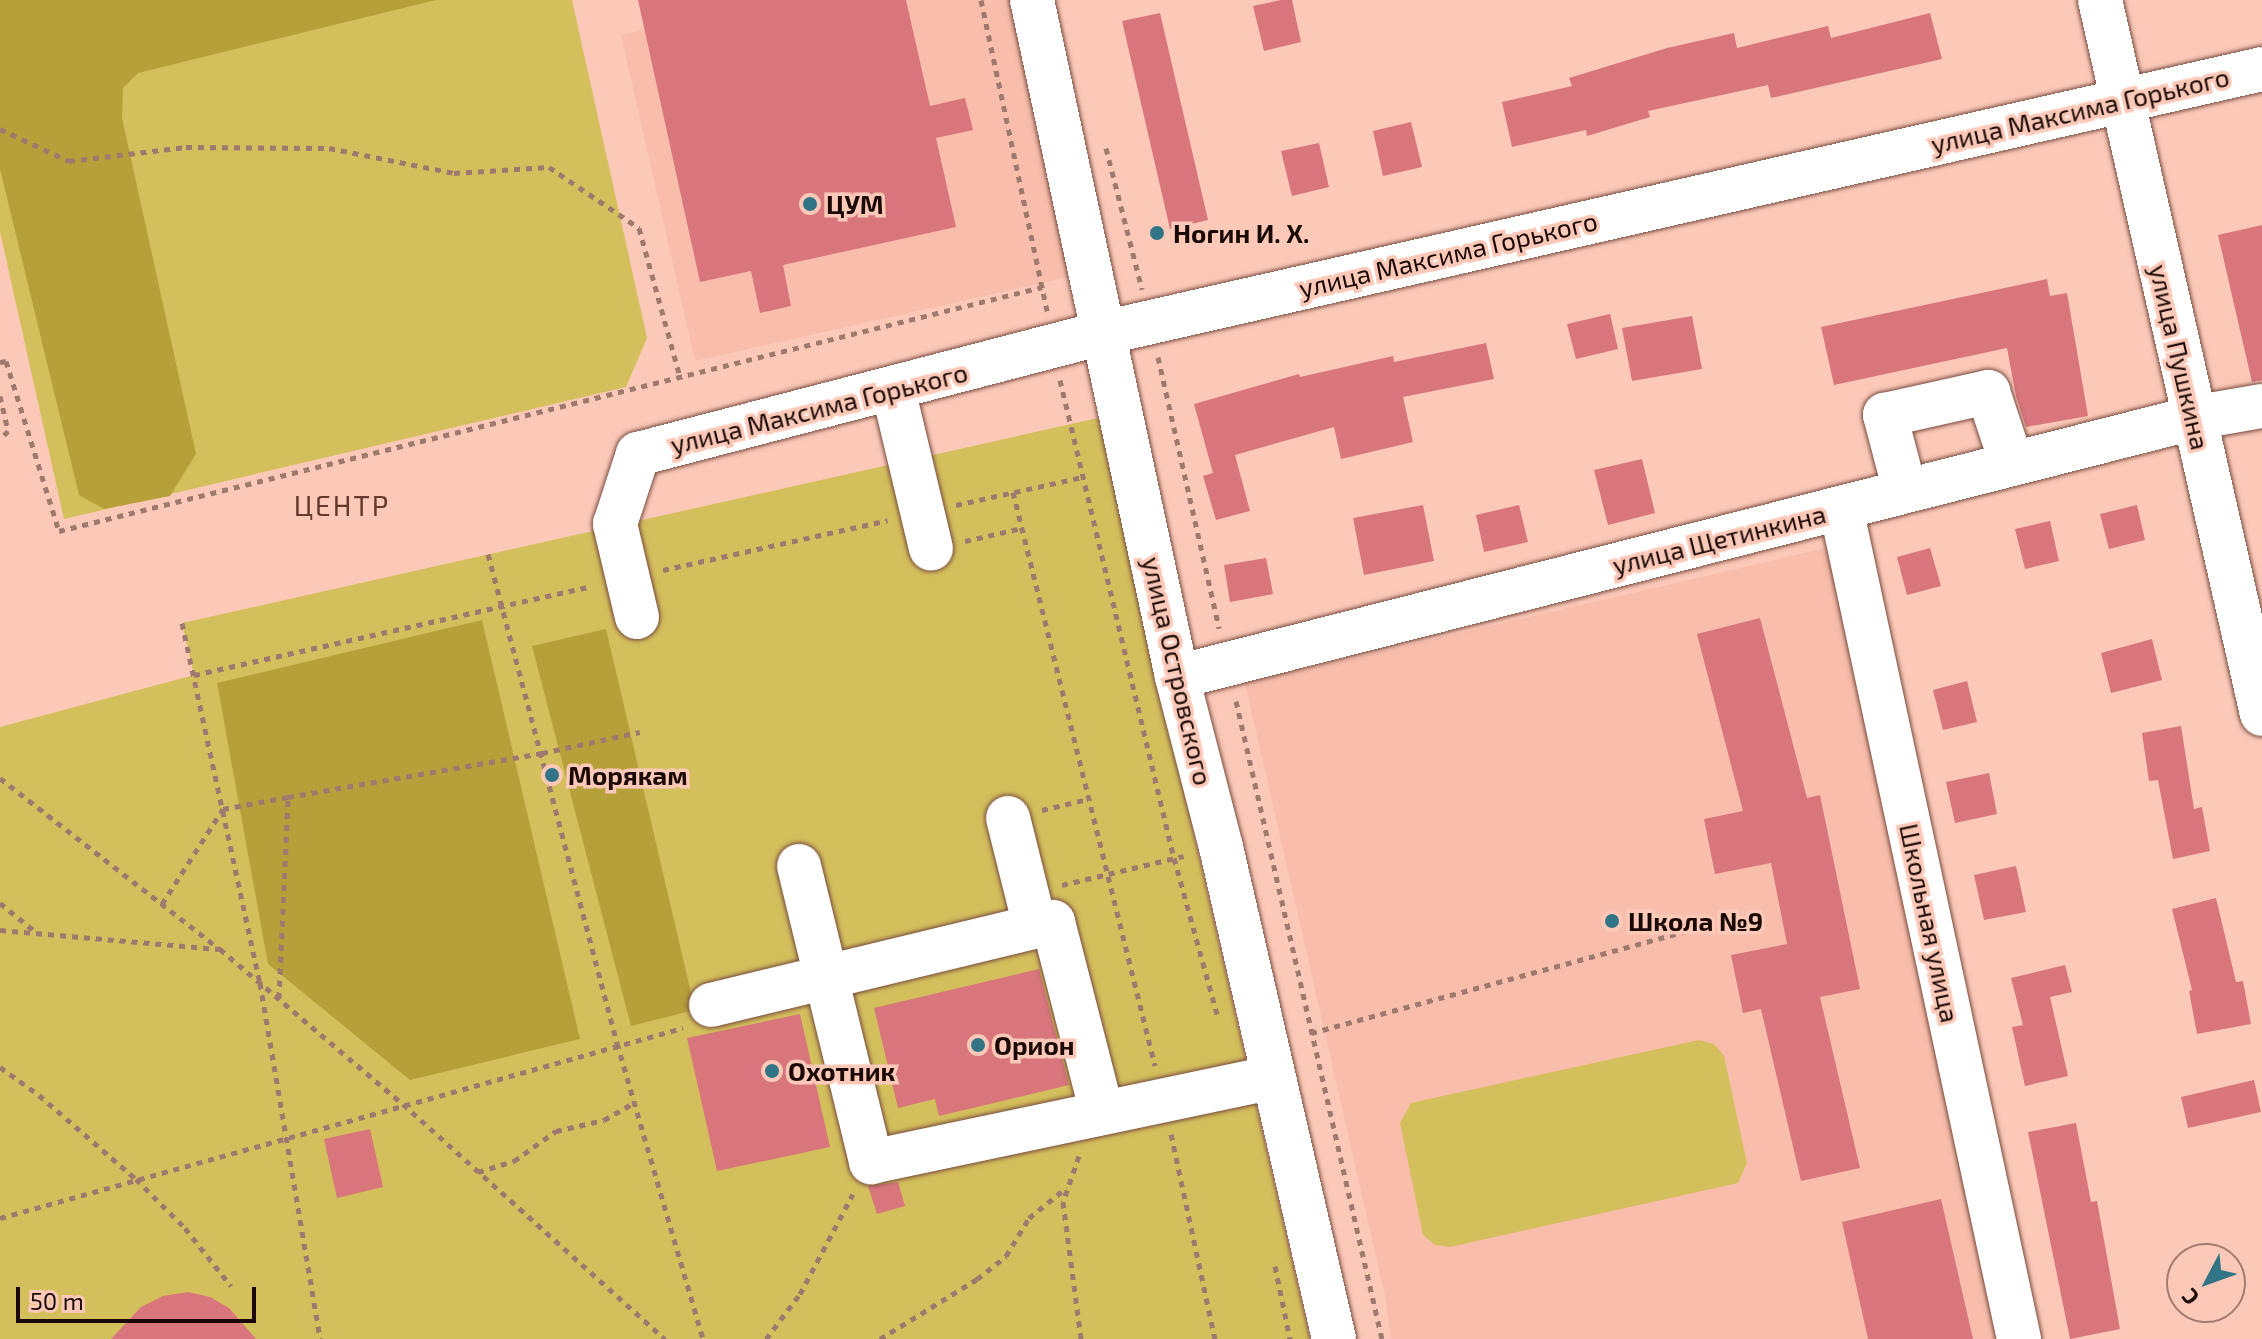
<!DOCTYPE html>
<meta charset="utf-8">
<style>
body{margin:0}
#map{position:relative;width:2262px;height:1339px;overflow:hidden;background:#fcc9b9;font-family:"Exo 2",sans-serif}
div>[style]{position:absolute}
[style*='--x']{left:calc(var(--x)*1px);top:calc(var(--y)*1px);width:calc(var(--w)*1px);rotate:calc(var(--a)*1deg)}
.built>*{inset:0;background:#f8bdab}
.green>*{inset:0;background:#d4bf5d}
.forest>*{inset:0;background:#b5a039}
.building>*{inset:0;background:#d8767c}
.path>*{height:5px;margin-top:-2.5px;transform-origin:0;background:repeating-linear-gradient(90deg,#9e796e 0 6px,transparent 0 12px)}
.roads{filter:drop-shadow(0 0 2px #784c3f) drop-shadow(0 0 2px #784c3f)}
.minor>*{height:44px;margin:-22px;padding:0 22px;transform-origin:22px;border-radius:22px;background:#fff}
.dots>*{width:22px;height:22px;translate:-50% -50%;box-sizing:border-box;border:4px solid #fcc9b9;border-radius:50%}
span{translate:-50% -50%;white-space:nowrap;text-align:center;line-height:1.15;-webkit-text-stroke:7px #fcc9b9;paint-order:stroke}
.street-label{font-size:26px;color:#1a0905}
.poi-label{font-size:26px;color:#1a0905;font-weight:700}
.left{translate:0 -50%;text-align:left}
.neighbourhood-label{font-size:28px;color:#633a2d;letter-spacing:2px}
.north{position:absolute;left:2166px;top:1243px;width:80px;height:80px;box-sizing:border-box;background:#fcc9b9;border:2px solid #a27c71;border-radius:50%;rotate:229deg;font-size:22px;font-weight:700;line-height:32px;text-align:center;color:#1a0905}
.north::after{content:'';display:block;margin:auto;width:28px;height:36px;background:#317485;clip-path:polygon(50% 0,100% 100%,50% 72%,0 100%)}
.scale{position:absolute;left:16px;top:1287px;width:240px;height:36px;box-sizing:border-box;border:4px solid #1a0905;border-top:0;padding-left:10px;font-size:24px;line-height:28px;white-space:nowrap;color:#1a0905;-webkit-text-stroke:6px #fcc9b9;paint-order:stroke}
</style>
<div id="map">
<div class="built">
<i style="clip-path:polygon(777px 0,1009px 0,1072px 276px,695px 361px,621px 35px)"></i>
<i style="clip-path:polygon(1843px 544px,2013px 1339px,1391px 1339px,1385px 1296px,1245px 683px)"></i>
</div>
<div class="green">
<i style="clip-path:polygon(0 0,572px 0,647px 338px,626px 387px,64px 519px,0 232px)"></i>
<i style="clip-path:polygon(1098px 418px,1310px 1339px,0 1339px,0 727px,194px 675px,182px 623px)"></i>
<i style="clip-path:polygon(1699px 1040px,1714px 1044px,1724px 1056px,1747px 1163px,1738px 1183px,1450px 1247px,1435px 1245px,1423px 1235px,1400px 1123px,1411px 1103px)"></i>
</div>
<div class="forest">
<i style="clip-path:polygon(0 0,436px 0,138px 73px,123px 88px,122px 118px,196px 454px,170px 496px,104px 509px,79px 495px,0 169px)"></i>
<i style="clip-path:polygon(482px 620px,580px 1039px,410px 1080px,268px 964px,217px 683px)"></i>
<i style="clip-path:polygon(606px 629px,695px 1010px,631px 1026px,532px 646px)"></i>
</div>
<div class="building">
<i style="clip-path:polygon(638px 0,906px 0,930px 106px,965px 98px,973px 130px,936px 138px,956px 227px,783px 265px,791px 306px,760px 313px,751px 271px,700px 282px)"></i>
<i style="clip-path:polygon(1281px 0,1292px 0,1301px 42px,1264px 51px,1253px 6px)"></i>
<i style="clip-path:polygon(1160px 13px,1208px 220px,1170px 229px,1122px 21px)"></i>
<i style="clip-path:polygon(1930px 13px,1942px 59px,1771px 98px,1768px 85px,1648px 111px,1650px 117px,1587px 136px,1586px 130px,1512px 147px,1502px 102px,1572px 86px,1569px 78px,1667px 48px,1734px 33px,1737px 48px,1828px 26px,1831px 38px)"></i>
<i style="clip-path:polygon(1411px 122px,1422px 167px,1383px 176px,1373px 131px)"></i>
<i style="clip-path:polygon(1319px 143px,1329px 187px,1292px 196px,1281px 151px)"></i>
<i style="clip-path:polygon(2262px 225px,2262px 380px,2252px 382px,2218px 235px)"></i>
<i style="clip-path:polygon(2047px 279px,2050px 296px,2067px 293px,2088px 416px,2026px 427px,2016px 396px,2007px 348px,1834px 385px,1821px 327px)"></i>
<i style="clip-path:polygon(1610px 314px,1618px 349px,1576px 359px,1567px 324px)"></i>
<i style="clip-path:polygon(1692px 316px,1702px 369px,1632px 381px,1622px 328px)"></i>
<i style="clip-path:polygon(1486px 343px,1494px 379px,1403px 397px,1413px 442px,1341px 459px,1334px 427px,1235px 455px,1250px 511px,1216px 520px,1203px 476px,1213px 473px,1194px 404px,1299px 374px,1300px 377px,1393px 356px,1394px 362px)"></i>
<i style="clip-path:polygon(1642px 459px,1655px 513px,1608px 525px,1594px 470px)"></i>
<i style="clip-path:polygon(1423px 505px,1434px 561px,1364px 575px,1353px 518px)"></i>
<i style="clip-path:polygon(1519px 505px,1528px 542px,1484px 552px,1476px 515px)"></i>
<i style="clip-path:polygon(2137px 505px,2145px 540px,2109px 549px,2100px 514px)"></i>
<i style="clip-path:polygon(2050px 521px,2059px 561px,2025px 569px,2015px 529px)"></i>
<i style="clip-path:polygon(1930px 548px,1941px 586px,1907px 595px,1897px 557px)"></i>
<i style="clip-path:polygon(1266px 558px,1273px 594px,1230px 602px,1224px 565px)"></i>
<i style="clip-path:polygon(1760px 618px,1807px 798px,1820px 795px,1860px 989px,1820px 997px,1860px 1168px,1801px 1181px,1761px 1009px,1743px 1013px,1731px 955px,1787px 944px,1771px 863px,1715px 874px,1704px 819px,1743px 811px,1697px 634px)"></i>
<i style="clip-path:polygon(2152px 639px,2162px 680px,2111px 693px,2101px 653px)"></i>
<i style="clip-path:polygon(1967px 681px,1977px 722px,1943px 730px,1933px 690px)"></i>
<i style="clip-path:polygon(2181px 726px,2194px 809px,2202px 807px,2210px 851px,2173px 859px,2158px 780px,2149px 781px,2142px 733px)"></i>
<i style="clip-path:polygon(1989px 773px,1997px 814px,1955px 823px,1946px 782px)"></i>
<i style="clip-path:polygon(2016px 866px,2026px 912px,1984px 920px,1974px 875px)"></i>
<i style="clip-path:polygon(2216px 898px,2236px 982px,2243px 981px,2251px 1024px,2197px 1034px,2189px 991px,2192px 990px,2172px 909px)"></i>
<i style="clip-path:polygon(2065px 965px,2072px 992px,2050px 997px,2068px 1076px,2025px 1086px,2012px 1027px,2023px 1025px,2011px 978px)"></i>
<i style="clip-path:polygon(1039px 969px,1069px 1085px,939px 1116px,935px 1099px,898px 1108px,874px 1008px)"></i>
<i style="clip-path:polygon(800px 1014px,830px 1147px,717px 1171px,687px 1038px)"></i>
<i style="clip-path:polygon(2254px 1080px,2261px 1112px,2188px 1128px,2181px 1097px)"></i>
<i style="clip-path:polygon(2076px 1123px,2091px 1202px,2097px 1201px,2120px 1329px,2070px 1339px,2028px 1132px)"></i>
<i style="clip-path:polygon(370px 1129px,383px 1187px,337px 1198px,324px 1139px)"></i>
<i style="clip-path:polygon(898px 1182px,905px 1206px,877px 1214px,868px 1186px)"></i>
<i style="clip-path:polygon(1941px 1199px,1973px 1339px,1868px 1339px,1842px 1222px)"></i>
<i style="clip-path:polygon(188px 1292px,210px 1297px,229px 1308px,256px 1339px,111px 1339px,141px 1307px,163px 1296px)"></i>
</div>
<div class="path">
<i style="--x:981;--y:0;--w:318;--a:78"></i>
<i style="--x:0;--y:129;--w:76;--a:24.9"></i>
<i style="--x:69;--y:161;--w:118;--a:-6.8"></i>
<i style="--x:186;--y:147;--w:143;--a:0.4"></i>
<i style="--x:329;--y:148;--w:127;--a:11.3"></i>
<i style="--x:454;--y:173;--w:95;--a:-3.6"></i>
<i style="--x:549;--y:167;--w:109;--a:34.1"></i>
<i style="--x:639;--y:228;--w:155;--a:74.6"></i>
<i style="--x:1106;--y:148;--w:146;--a:75.7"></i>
<i style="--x:1158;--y:357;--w:278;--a:77.3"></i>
<i style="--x:0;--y:362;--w:6;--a:-9"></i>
<i style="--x:6;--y:361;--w:178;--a:72.7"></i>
<i style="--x:59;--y:531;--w:1013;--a:-13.94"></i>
<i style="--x:1060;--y:380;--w:491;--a:76.6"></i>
<i style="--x:1174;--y:858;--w:162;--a:74.6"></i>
<i style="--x:0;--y:396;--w:36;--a:77"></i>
<i style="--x:8;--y:431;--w:11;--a:135"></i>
<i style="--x:1013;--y:492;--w:591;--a:76.1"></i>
<i style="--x:956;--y:505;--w:129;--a:-12.5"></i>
<i style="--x:965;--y:541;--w:58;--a:-12.8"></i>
<i style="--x:488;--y:554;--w:506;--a:75.22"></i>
<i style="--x:617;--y:1043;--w:308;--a:73.8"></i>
<i style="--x:663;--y:570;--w:230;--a:-12.5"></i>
<i style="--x:182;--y:623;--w:368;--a:77.8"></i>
<i style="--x:260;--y:983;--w:361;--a:80.4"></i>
<i style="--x:194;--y:675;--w:407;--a:-12.6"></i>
<i style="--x:1236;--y:701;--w:654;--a:77.11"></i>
<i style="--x:0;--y:778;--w:279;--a:37.9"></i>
<i style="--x:220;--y:949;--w:240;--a:40.3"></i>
<i style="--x:403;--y:1104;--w:352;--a:41.9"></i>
<i style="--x:1042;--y:810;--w:47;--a:-13.4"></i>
<i style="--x:1062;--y:885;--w:125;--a:-13.4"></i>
<i style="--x:0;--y:903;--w:48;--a:39"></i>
<i style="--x:162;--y:904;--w:113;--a:-57.3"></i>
<i style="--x:223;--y:809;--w:66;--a:-10.5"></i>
<i style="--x:0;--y:930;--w:219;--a:5"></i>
<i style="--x:279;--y:998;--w:201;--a:-87.4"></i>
<i style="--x:288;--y:797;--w:258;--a:-9.8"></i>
<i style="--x:542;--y:753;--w:100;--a:-12.1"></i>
<i style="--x:1311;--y:1033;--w:407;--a:-15.2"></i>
<i style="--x:0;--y:1067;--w:48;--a:35.7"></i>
<i style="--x:39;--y:1095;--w:128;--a:40.9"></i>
<i style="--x:136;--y:1179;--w:69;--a:45"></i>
<i style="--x:185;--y:1228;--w:74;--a:51.6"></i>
<i style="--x:1171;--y:1134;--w:210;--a:77.9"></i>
<i style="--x:1079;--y:1156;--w:49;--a:109.2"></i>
<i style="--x:1063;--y:1202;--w:138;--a:82.5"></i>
<i style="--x:478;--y:1172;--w:38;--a:-17"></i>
<i style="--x:514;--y:1161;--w:52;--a:-35.5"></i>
<i style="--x:556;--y:1131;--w:49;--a:-12.9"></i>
<i style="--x:604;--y:1120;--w:34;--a:-30"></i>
<i style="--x:0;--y:1218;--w:709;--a:-15.55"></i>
<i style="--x:1275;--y:1266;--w:75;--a:78.4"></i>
<i style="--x:766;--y:1339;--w:56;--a:-52.9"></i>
<i style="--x:800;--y:1294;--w:113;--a:-62.1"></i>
<i style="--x:880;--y:1339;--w:114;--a:-31.7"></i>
<i style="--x:977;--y:1279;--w:37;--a:-38"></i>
<i style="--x:1006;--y:1256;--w:44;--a:-58.8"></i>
<i style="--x:1029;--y:1218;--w:48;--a:-39"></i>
</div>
<div class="roads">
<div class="minor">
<i style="--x:1032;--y:0;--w:692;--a:77.91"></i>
<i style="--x:1177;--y:677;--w:176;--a:75.5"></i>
<i style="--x:1221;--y:847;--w:505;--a:77.06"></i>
<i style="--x:2100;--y:0;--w:732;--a:77.22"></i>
<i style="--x:893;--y:389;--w:164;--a:76.6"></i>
<i style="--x:1905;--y:491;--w:79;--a:-104.7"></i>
<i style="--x:1885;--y:415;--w:106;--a:-12.6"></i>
<i style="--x:1988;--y:392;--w:76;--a:71.6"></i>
<i style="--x:1841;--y:508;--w:850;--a:77.91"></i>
<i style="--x:637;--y:617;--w:96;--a:-103.3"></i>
<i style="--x:615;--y:524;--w:74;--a:-71.8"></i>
<i style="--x:638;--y:454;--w:480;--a:-14.6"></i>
<i style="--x:1103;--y:333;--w:1189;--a:-12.83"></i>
<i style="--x:1177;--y:677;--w:1048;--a:-14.3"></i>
<i style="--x:2193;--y:418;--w:70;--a:-9.9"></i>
<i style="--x:1008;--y:818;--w:111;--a:76"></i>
<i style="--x:799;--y:866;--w:305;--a:76.3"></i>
<i style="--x:871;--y:1162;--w:411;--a:-11.9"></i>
<i style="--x:711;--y:1005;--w:352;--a:-13.6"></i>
<i style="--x:1053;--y:922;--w:197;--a:75.6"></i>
</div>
</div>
<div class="dots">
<i style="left:810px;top:204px;background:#317485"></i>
<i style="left:1157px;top:233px;background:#317485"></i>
<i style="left:552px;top:775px;background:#317485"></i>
<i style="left:1612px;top:921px;background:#317485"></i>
<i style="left:978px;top:1045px;background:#317485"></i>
<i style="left:772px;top:1071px;background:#317485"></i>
</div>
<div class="street-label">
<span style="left:2080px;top:110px;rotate:-13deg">улица Максима Горького</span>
<span style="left:1448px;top:254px;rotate:-13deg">улица Максима Горького</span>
<span style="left:2180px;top:357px;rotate:77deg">улица Пушкина</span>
<span style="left:819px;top:408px;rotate:-14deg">улица Максима Горького</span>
<span style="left:1719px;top:539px;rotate:-14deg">улица Щетинкина</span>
<span style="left:1178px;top:671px;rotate:77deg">улица Островского</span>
<span style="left:1930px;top:923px;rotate:78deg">Школьная улица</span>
</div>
<div class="poi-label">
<span class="left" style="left:826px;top:204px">ЦУМ</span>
<span class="left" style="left:1173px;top:233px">Ногин И. Х.</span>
<span class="left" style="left:568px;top:775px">Морякам</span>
<span class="left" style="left:1628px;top:921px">Школа №9</span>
<span class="left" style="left:994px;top:1045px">Орион</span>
<span class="left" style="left:788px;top:1071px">Охотник</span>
</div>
<div class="neighbourhood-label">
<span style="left:342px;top:505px">ЦЕНТР</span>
</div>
<div class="north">С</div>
<div class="scale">50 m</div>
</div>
